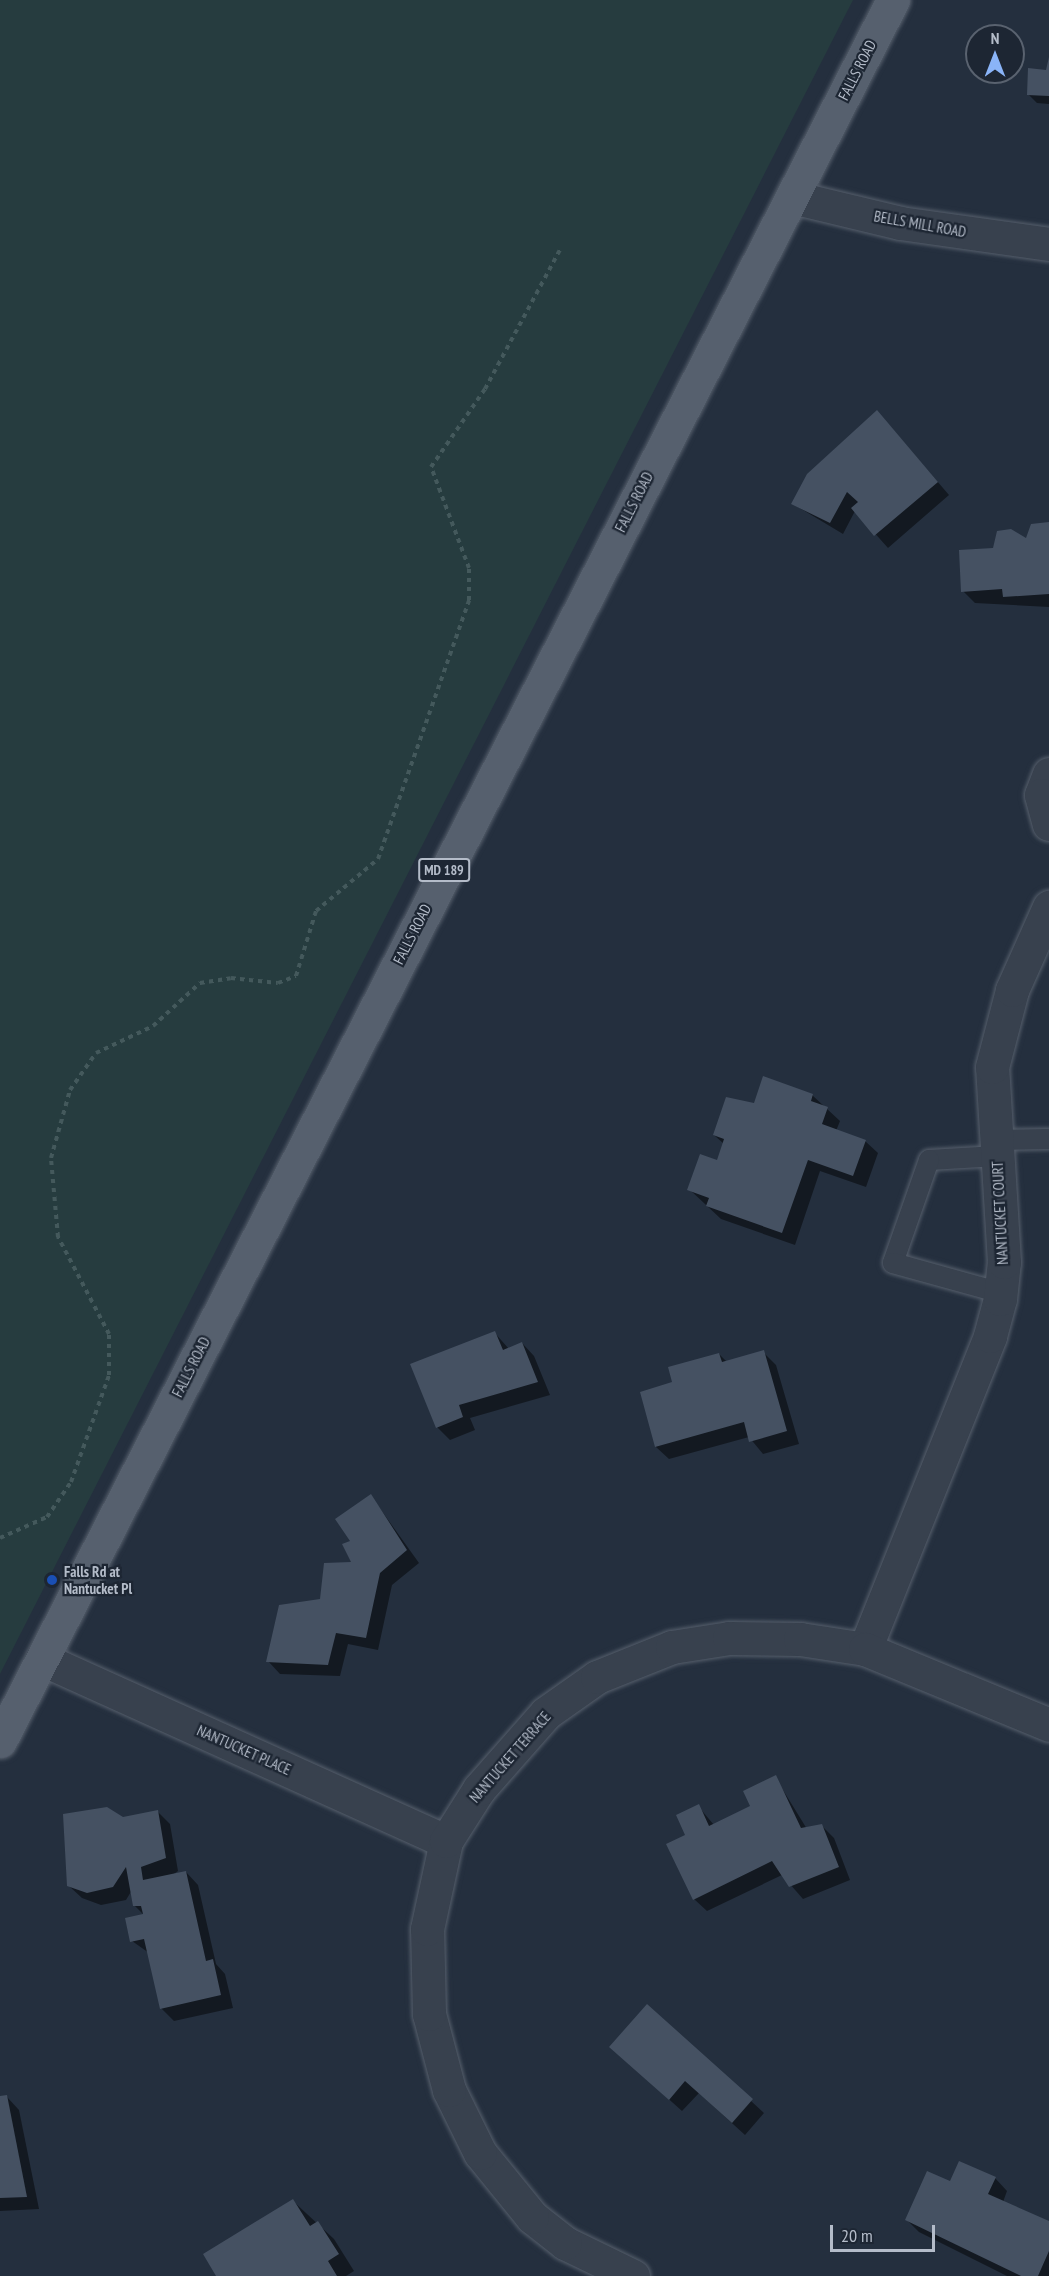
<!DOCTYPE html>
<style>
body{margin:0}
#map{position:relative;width:1049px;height:2276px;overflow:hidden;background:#242f3e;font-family:"PT Sans Narrow",sans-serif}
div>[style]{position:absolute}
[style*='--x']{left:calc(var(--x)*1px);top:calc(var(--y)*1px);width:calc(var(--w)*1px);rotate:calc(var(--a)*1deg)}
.green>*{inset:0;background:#263c3f}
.shadow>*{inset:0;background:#0007}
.building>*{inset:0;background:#455162}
.path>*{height:4px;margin-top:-2px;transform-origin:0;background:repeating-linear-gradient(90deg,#44595c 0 4.5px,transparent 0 9px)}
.roads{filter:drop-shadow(0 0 2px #565f6c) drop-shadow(0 0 2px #565f6c)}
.service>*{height:20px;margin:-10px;padding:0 10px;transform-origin:10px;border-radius:10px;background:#38414e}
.minor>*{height:33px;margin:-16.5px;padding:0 16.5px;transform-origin:16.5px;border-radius:16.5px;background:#38414e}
.tertiary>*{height:33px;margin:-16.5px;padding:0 16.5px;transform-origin:16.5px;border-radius:16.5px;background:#38414e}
.primary>*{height:33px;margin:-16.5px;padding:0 16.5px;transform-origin:16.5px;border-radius:16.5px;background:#56606e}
.dots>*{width:16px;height:16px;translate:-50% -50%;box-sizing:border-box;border:3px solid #1d2633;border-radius:50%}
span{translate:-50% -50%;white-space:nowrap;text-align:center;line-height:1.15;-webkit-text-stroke:4.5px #1d2633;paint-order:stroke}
.shield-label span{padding:2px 4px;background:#1d2633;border:2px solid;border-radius:4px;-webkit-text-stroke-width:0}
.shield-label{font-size:14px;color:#b4bcc9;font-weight:700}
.street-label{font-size:15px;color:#b4bcc9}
.poi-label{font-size:15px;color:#b4bcc9;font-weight:700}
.left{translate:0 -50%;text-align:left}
.north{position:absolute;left:965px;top:24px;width:60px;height:60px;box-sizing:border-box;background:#1d2633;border:2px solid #59626f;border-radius:50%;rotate:0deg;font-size:16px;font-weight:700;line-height:24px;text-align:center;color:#b4bcc9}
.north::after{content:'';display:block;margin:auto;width:21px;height:27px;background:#8ab4f8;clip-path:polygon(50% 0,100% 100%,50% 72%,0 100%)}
.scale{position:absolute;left:830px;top:2225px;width:105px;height:27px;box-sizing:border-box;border:3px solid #b4bcc9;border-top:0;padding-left:8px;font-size:18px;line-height:21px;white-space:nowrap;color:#b4bcc9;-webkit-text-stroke:4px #1d2633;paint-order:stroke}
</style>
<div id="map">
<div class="green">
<i style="clip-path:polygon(0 0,853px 0,0 1674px)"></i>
</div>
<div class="shadow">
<i style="clip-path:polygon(1049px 58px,1049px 104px,1037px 103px,1028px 94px,1048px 71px)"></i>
<i style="clip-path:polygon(889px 425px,949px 495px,888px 548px,855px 511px,843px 534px,793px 504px)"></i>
<i style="clip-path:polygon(1049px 524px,1049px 607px,975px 603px,963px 591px,994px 549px,1027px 540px)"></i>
<i style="clip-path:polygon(812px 1095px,840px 1121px,836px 1131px,865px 1141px,878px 1153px,866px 1187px,820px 1171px,795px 1245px,721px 1219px,689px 1189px,718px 1162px,724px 1144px,714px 1135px,755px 1105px)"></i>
<i style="clip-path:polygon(494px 1332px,509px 1349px,522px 1343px,534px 1356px,550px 1395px,470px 1418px,475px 1430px,450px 1440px,437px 1427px)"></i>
<i style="clip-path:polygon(763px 1352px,776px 1365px,799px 1444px,763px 1454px,749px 1437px,669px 1459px,656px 1447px,642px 1393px,674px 1383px,719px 1354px,727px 1362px)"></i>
<i style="clip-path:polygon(371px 1496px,419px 1563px,392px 1585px,378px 1650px,348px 1644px,340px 1676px,280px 1674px,268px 1661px,354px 1563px,352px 1542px)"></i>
<i style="clip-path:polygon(775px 1777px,807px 1829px,821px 1825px,834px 1838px,850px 1880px,803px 1899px,782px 1875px,707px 1911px,694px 1899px,687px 1835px,698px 1806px,714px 1825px,752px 1807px)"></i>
<i style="clip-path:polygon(157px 1811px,170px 1824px,178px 1871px,171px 1876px,186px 1872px,198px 1885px,216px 1964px,225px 1974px,233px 2008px,174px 2021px,161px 2008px,149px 1953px,132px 1941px,144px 1915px,134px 1905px,132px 1890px,126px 1900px,101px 1905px,82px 1898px,69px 1886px,122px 1818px)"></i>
<i style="clip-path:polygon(648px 2006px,764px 2113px,745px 2135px,699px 2093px,682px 2111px,624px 2059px)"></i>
<i style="clip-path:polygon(7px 2097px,19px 2110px,39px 2209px,0 2211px,0 2098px)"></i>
<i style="clip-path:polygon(995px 2178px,1007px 2191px,1003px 2202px,1049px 2222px,1049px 2276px,1007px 2276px,919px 2232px,907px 2220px)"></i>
<i style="clip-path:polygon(293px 2201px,334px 2239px,354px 2271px,346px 2276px,218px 2276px)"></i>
</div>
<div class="building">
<i style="clip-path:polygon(1049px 57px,1049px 96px,1027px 95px,1028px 68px,1046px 70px)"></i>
<i style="clip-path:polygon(877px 410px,938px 482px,874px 536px,851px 508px,858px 502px,847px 492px,830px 523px,791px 504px,807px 474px)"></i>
<i style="clip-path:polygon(1049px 522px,1049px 594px,1003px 597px,1002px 589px,961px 592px,959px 550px,993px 548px,997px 531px,1011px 529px,1026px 538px,1031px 524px)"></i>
<i style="clip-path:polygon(763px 1076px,813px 1094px,811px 1101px,828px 1107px,822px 1124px,866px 1140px,853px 1176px,808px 1160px,782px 1233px,706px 1206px,709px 1198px,687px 1190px,700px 1154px,717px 1160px,724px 1139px,713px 1135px,726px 1097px,754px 1103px)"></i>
<i style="clip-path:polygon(495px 1331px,503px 1350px,522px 1342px,538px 1382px,459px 1405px,463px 1417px,436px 1428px,410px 1364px)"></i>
<i style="clip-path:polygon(764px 1350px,787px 1431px,749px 1442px,744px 1422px,655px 1447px,640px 1392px,672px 1382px,668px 1367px,719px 1353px,722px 1362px)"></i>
<i style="clip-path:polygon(371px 1494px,407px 1550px,380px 1573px,366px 1638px,336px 1633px,328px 1665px,266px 1662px,279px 1605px,320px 1599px,324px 1563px,351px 1562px,342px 1544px,350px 1541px,335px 1519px)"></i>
<i style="clip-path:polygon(776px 1775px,801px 1828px,822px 1824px,839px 1867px,789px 1887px,772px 1861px,693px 1900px,666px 1844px,685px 1835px,676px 1815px,699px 1804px,709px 1826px,750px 1806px,743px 1791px)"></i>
<i style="clip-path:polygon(107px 1807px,123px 1817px,158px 1810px,166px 1858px,141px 1867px,143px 1880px,186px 1871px,206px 1961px,213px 1959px,221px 1995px,160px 2009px,144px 1939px,130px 1942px,125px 1918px,143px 1914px,141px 1906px,133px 1906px,126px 1867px,113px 1887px,87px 1893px,67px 1886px,63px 1814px)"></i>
<i style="clip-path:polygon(647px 2004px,753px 2099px,732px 2123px,685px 2081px,669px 2100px,609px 2047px)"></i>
<i style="clip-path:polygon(7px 2095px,27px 2197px,0 2198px,0 2096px)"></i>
<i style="clip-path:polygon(959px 2161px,996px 2177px,988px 2194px,1049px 2221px,1049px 2251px,1038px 2276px,1021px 2276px,905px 2220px,927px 2171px,950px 2181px)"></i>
<i style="clip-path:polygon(293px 2199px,310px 2226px,318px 2221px,339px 2254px,328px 2261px,337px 2276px,216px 2276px,203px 2254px)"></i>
</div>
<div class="path">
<i style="--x:0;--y:1538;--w:51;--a:-24.1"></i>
<i style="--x:47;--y:1517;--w:42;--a:-55.6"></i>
<i style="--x:71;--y:1482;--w:114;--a:-70.4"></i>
<i style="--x:109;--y:1375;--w:41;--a:-90"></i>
<i style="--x:109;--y:1334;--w:110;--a:-117.7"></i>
<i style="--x:58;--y:1237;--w:79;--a:-95.1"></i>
<i style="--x:51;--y:1158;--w:71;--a:-74.4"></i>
<i style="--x:70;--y:1090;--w:45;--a:-54.9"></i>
<i style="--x:96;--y:1053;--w:63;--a:-25.3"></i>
<i style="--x:153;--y:1026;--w:64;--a:-42.5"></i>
<i style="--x:200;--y:983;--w:31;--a:-9"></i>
<i style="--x:231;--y:978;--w:47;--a:6.1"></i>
<i style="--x:278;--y:983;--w:19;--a:-21"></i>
<i style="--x:296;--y:976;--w:68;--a:-72.9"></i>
<i style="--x:316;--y:911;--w:81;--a:-40"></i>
<i style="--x:378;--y:859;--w:275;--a:-70.6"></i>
<i style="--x:469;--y:600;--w:32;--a:-90"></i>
<i style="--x:469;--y:568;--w:108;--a:-110.6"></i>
<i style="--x:431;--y:467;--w:95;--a:-55.3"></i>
<i style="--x:485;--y:389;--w:158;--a:-61.7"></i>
</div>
<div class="roads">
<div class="service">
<i style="--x:995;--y:1140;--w:54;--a:-1.1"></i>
<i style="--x:997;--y:1156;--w:68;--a:176.6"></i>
<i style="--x:929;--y:1160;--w:109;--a:109.3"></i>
<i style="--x:893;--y:1263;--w:112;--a:15.5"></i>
</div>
<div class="minor">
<i style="--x:1049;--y:774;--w:22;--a:111"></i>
<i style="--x:1041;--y:795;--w:30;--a:75"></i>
<i style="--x:865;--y:1649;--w:337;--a:-68.2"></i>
<i style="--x:990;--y:1336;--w:38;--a:-75"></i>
<i style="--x:1000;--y:1299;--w:37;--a:-84"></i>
<i style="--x:1004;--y:1262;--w:195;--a:-93.5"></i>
<i style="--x:992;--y:1067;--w:80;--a:-75.4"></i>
<i style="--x:1012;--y:990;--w:91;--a:-66"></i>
<i style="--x:42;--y:1659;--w:443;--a:24.3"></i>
<i style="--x:633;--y:2276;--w:76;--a:-154.1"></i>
<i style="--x:565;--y:2243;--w:42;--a:-141.8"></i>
<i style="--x:532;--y:2217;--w:82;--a:-129.1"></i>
<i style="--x:480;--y:2153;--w:70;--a:-116.2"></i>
<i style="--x:449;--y:2090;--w:79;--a:-104.7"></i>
<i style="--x:429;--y:2014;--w:85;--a:-91.3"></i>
<i style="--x:427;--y:1929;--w:90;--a:-77.8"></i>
<i style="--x:446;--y:1841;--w:62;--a:-57.6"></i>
<i style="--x:479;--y:1789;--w:101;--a:-48.6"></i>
<i style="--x:546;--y:1713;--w:62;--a:-35.2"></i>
<i style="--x:597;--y:1677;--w:81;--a:-21.8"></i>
<i style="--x:672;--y:1647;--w:58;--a:-9"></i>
<i style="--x:729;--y:1638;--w:71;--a:0.8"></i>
<i style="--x:800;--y:1639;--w:66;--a:8.7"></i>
<i style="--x:865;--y:1649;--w:199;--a:22.4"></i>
</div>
<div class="tertiary">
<i style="--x:792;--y:197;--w:111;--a:13.5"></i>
<i style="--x:900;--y:223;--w:150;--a:8"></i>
</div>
<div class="primary">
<i style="--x:0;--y:1741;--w:1957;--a:-62.85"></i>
</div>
</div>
<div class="dots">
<i style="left:52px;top:1580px;background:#1a4fb4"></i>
</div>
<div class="shield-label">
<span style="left:444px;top:870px">MD 189</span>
</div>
<div class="street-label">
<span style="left:857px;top:70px;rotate:-63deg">FALLS ROAD</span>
<span style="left:920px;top:224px;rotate:10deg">BELLS MILL ROAD</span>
<span style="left:634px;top:502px;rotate:-63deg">FALLS ROAD</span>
<span style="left:412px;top:934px;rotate:-63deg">FALLS ROAD</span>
<span style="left:1000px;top:1213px;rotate:-93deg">NANTUCKET COURT</span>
<span style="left:191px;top:1367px;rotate:-63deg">FALLS ROAD</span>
<span style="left:244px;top:1750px;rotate:24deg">NANTUCKET PLACE</span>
<span style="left:510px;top:1757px;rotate:-49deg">NANTUCKET TERRACE</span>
</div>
<div class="poi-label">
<span class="left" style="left:64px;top:1580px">Falls Rd at<br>Nantucket Pl</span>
</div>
<div class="north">N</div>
<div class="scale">20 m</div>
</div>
